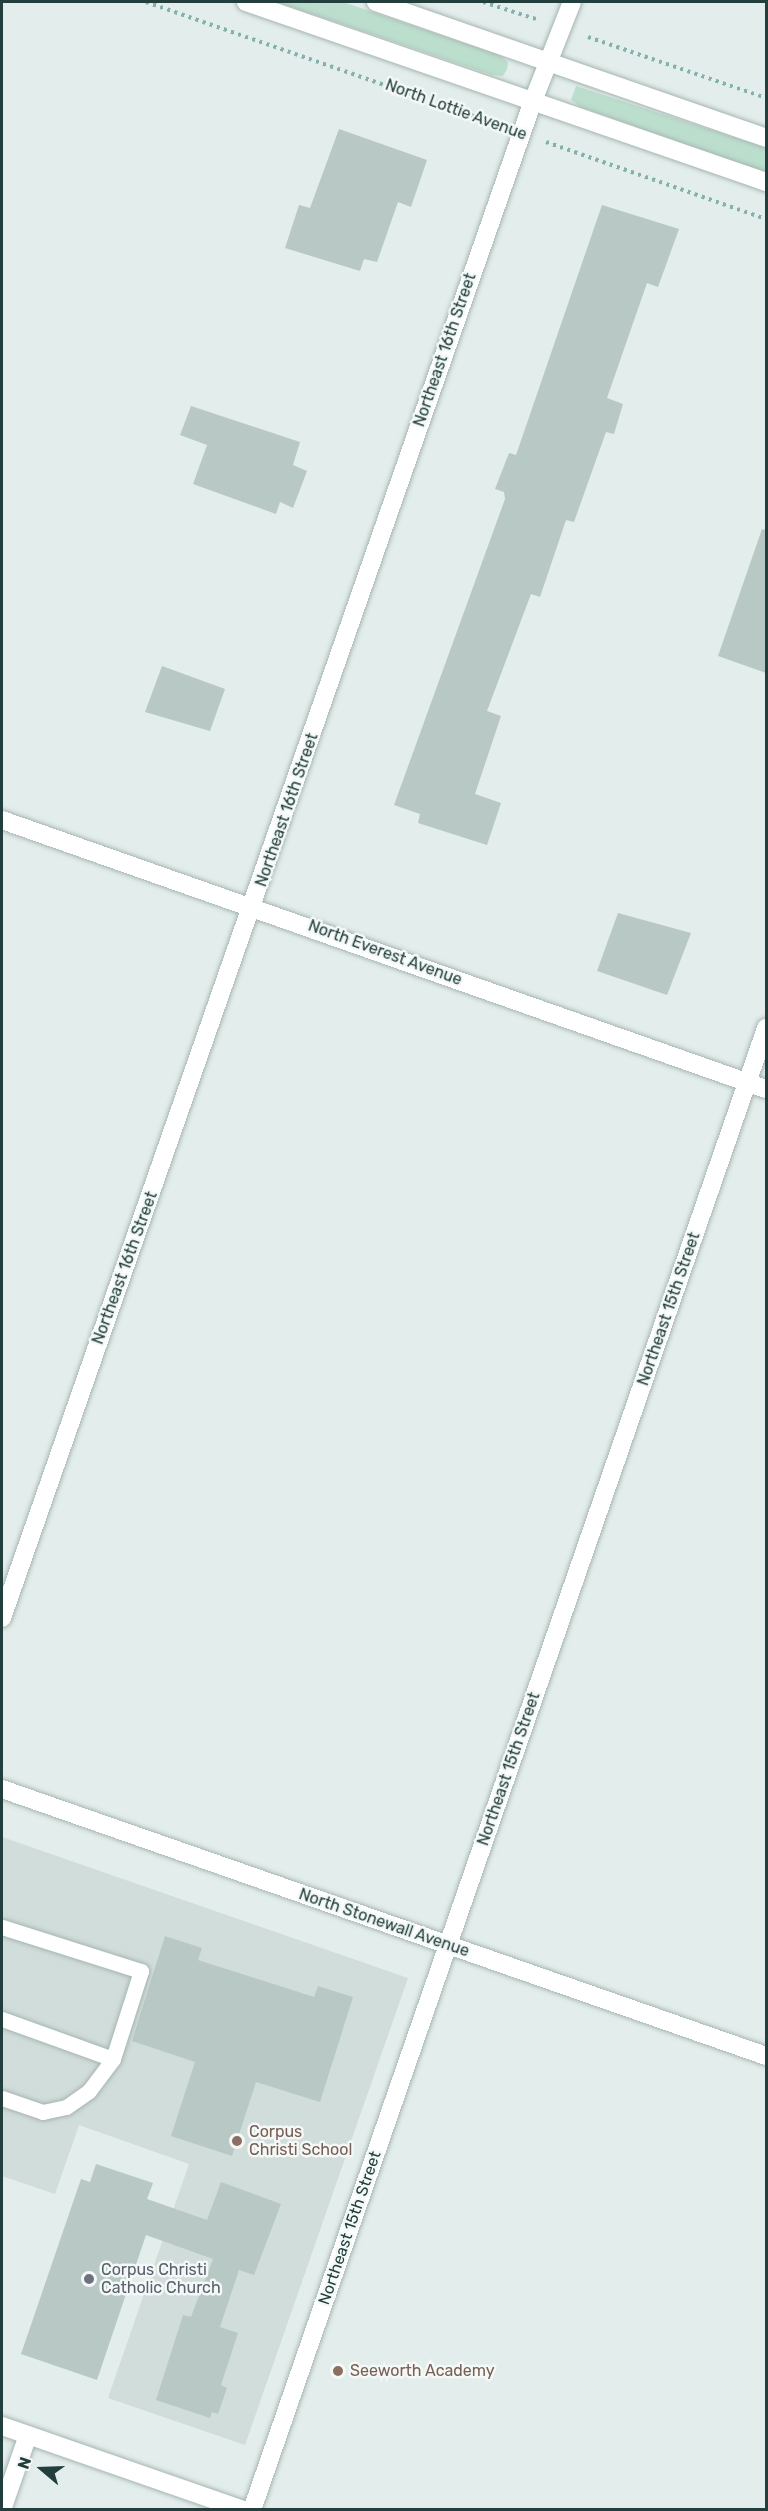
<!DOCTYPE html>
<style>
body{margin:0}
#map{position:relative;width:768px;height:2511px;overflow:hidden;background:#e3edeb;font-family:Rubik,sans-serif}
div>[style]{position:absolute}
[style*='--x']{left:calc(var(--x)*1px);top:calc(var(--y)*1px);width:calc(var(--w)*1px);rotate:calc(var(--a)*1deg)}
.built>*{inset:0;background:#d1ddda}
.green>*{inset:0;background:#bcdecc}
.building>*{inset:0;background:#b8c8c4}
.path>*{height:4px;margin-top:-2px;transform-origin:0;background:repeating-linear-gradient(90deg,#83b1ac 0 3px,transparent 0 7.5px)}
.roads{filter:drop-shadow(0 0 2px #a5b5b3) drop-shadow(0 0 2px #a5b5b3)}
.service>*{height:15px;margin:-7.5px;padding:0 7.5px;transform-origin:7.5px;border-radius:7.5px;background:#fff}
.minor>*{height:18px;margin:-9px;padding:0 9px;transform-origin:9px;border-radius:9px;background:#fff}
.tertiary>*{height:18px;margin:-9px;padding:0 9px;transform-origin:9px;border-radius:9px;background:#fff}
.secondary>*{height:18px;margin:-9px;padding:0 9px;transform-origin:9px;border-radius:9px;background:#fff}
.dots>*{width:16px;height:16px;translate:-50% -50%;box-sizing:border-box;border:3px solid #f4f9f8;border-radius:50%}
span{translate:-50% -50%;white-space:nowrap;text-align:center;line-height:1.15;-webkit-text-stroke:5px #f4f9f8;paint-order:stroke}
.street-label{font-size:16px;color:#223f3d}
.education-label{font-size:16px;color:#785e54}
.left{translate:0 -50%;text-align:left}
.worship-label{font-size:16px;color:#5b616d}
.frame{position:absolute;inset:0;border:3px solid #223f3d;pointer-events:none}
.north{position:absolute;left:12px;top:2439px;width:60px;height:60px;-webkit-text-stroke:4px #f4f9f8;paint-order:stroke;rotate:289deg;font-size:16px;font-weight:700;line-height:24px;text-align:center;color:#223f3d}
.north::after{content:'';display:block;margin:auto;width:21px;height:27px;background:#223f3d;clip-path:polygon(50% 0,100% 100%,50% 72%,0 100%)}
</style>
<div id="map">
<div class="built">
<i style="clip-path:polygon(2px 1837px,408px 1978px,245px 2445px,108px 2398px,189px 2164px,79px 2125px,55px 2194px,2px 2176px)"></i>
</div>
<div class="green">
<i style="clip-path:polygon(277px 2px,343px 2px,499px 55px,508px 62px,507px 69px,503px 76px,492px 75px)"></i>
<i style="clip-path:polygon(576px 86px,766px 148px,766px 173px,581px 107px,571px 100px)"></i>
</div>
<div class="building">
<i style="clip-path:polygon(339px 129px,427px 160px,411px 207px,398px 202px,377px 262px,364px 259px,360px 271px,285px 248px,299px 205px,310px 208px)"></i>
<i style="clip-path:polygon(602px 205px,679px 229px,658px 287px,647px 283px,607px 398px,623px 404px,614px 434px,606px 432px,574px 522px,566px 520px,540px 597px,531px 594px,487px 711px,501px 716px,475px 794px,501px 803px,487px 845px,418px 823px,420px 814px,394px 805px,505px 499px,504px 492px,495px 489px,509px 453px,516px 455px)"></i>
<i style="clip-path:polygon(191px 406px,300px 442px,293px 465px,307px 471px,293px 508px,280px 502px,276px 514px,193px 484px,207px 445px,180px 435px)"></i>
<i style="clip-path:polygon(762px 529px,766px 530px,766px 673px,718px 656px)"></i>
<i style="clip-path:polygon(162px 666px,225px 689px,210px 731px,145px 712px)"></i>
<i style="clip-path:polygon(618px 913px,691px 933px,667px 995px,597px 971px)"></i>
<i style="clip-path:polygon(165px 1936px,202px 1948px,198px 1960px,314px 1997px,318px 1986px,353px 1997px,320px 2102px,256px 2082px,232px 2156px,171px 2136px,195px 2062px,132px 2041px)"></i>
<i style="clip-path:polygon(96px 2164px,153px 2183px,147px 2199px,207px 2220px,221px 2182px,281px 2204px,254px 2275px,239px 2270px,220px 2327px,238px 2333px,221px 2385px,227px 2388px,218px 2414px,212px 2412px,210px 2418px,156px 2400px,183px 2315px,191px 2317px,213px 2259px,146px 2235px,97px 2380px,21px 2354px,81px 2179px,90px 2182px)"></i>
</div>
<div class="path">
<i style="--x:146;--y:2;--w:371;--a:19.2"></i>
<i style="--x:483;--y:2;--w:56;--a:17.8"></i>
<i style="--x:588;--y:37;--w:188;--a:18.9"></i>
<i style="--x:546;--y:142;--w:233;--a:19.3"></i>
</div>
<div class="roads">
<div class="service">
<i style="--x:2;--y:1927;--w:146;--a:17.6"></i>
<i style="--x:141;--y:1971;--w:92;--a:107.7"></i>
<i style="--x:113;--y:2059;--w:40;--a:127"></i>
<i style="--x:89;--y:2091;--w:28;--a:145"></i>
<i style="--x:66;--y:2107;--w:24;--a:168"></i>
<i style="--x:43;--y:2112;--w:43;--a:-161.1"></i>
<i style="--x:2;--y:2019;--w:118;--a:19.8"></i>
</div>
<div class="minor">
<i style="--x:2;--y:820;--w:810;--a:19.4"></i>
<i style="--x:2;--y:1618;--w:1607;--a:-70.71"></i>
<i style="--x:2;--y:1789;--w:809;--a:19.26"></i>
<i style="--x:2;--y:2510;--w:79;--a:-70.9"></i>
<i style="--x:252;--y:2510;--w:1569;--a:-70.87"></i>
</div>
<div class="tertiary">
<i style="--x:533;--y:101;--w:106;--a:-68.5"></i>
<i style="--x:2;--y:2426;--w:255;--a:19.2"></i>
</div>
<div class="secondary">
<i style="--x:246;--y:2;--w:550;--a:19.09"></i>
<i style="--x:376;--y:2;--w:413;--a:19.2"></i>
</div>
</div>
<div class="dots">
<i style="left:237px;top:2141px;background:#8d6e63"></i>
<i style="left:89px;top:2279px;background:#6b7280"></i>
<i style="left:338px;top:2371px;background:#8d6e63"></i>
</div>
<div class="street-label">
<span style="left:456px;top:110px;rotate:20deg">North Lottie Avenue</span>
<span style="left:445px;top:350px;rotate:-71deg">Northeast 16th Street</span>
<span style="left:287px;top:810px;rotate:-71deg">Northeast 16th Street</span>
<span style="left:385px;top:953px;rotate:20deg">North Everest Avenue</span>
<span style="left:125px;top:1268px;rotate:-70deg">Northeast 16th Street</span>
<span style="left:669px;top:1309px;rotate:-71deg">Northeast 15th Street</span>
<span style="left:509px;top:1769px;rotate:-71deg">Northeast 15th Street</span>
<span style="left:384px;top:1923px;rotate:19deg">North Stonewall Avenue</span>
<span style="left:350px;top:2228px;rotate:-71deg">Northeast 15th Street</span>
</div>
<div class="education-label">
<span class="left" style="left:249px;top:2141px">Corpus<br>Christi School</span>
<span class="left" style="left:350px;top:2371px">Seeworth Academy</span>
</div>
<div class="worship-label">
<span class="left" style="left:101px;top:2279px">Corpus Christi<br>Catholic Church</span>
</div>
<div class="frame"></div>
<div class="north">N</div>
</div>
